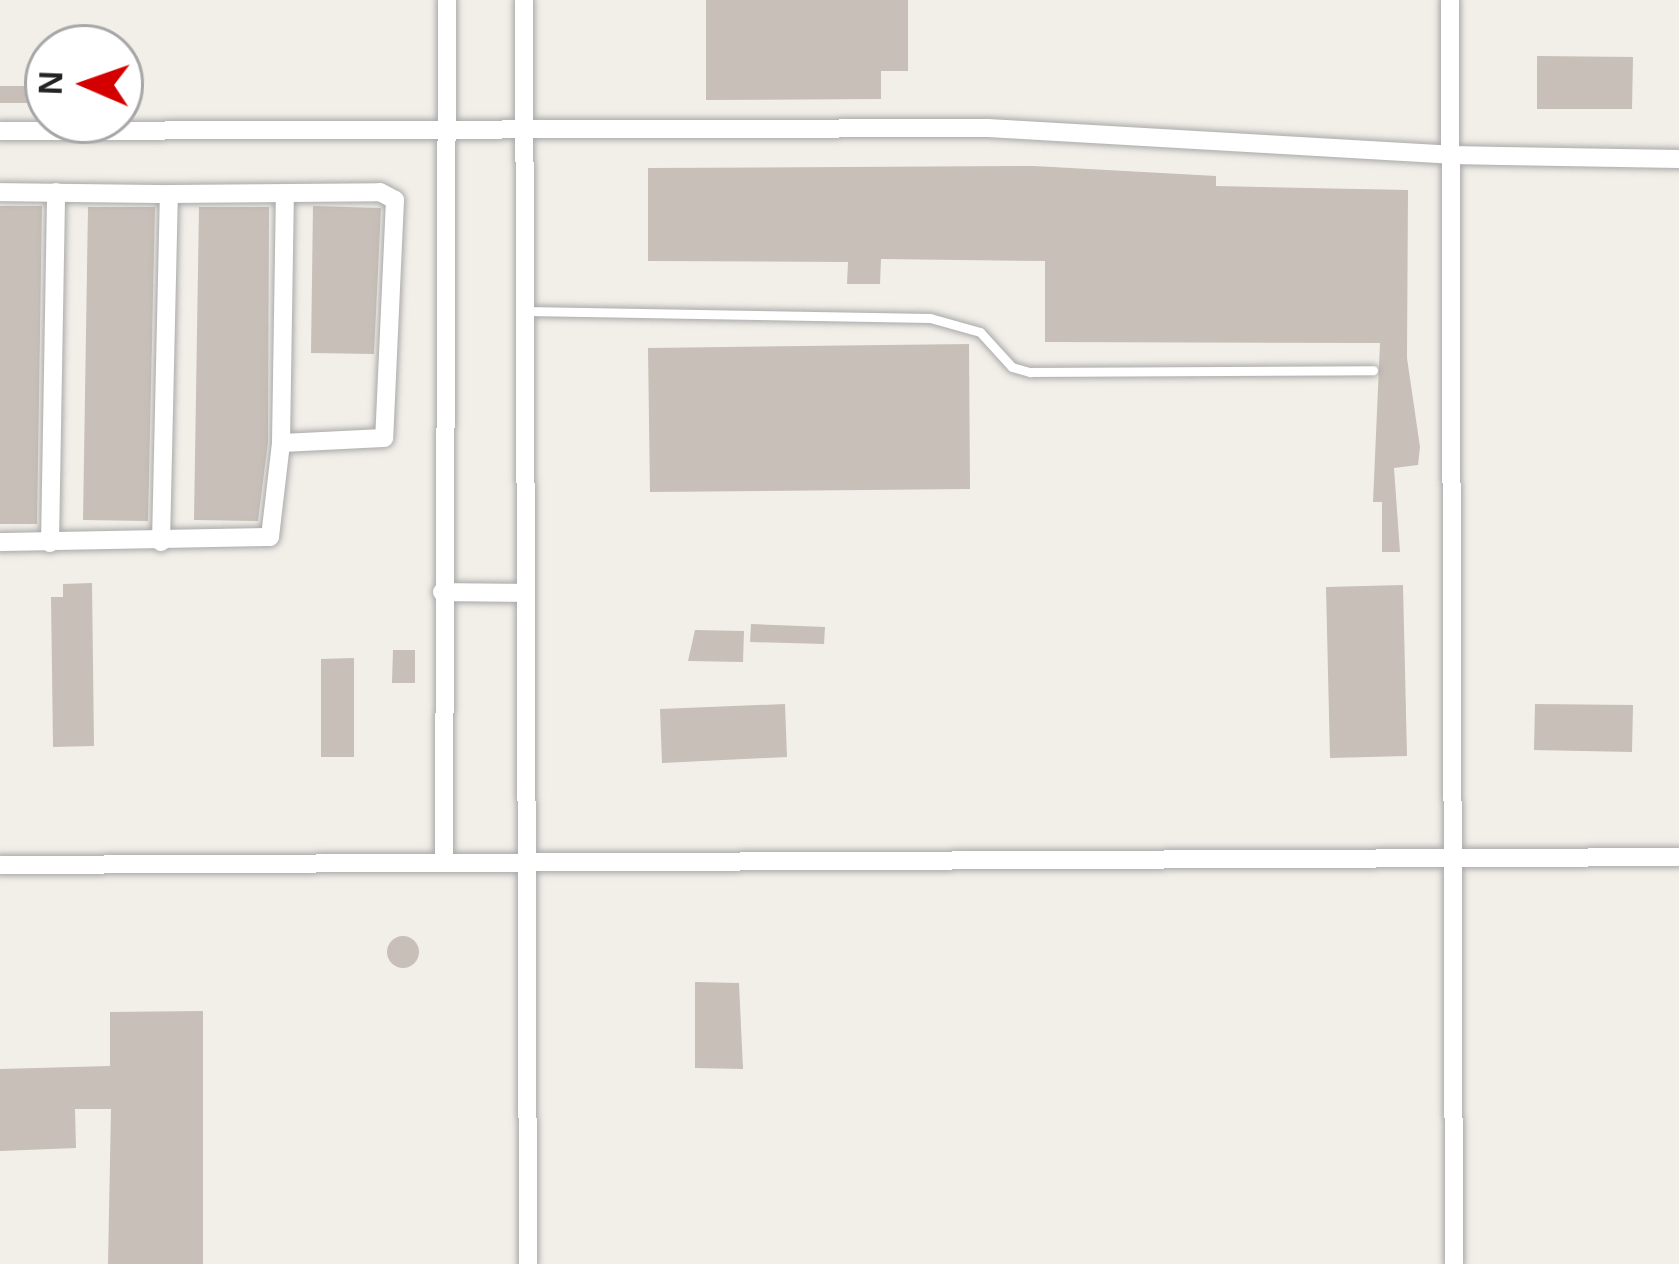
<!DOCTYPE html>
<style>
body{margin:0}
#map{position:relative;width:1679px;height:1264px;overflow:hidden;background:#f2efe9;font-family:Arial,sans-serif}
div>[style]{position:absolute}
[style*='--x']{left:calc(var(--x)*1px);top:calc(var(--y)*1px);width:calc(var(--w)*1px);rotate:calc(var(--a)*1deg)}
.building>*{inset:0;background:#c7bfb8}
.round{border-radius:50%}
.roads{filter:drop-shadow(0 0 3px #a9a9a9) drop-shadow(0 0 3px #a9a9a9)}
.service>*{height:9px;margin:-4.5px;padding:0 4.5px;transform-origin:4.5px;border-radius:4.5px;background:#fff}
.minor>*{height:18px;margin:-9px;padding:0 9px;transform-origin:9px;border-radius:9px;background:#fff}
span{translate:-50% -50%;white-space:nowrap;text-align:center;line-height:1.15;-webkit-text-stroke:9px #fff;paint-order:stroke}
.north{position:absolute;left:24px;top:24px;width:120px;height:120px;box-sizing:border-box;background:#fff;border:3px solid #a7a7a7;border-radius:50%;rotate:272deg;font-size:33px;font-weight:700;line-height:48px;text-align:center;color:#222}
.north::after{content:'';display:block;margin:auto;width:42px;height:54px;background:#d40000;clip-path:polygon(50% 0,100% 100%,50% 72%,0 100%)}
</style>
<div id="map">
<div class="building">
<i style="clip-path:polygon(706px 0,908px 0,908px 71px,881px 71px,881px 99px,706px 100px)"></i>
<i style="clip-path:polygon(1537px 56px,1633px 57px,1632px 109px,1537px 109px)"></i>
<i style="clip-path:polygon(0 86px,48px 86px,48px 103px,0 103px)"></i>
<i style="clip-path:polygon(1034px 166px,1216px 176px,1216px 186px,1408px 190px,1407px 358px,1420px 447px,1418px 465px,1394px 468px,1400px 552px,1382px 552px,1382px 502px,1373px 502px,1380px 343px,1045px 342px,1045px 261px,881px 259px,880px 284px,847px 284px,848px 262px,648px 261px,648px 168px)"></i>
<i style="clip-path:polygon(0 206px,42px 206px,37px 524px,0 524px)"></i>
<i style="clip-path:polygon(313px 206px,381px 208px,374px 354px,311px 353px)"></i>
<i style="clip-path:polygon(88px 207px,155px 207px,148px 521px,83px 520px)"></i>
<i style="clip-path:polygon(199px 207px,269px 207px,268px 442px,258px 521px,194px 520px)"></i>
<i style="clip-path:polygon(969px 344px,970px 489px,650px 492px,648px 348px)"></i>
<i style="clip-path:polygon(92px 583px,94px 746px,53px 747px,51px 597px,63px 597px,63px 584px)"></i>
<i style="clip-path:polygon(1403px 585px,1407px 756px,1330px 758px,1326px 587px)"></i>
<i style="clip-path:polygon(751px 624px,825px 627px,824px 644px,750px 642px)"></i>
<i style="clip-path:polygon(695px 630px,744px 631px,743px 662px,688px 661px)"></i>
<i style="clip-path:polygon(393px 650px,415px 650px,415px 683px,392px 683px)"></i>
<i style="clip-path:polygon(354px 658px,354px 757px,321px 757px,321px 659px)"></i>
<i style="clip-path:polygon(785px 704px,787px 757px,662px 763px,660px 709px)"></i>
<i style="clip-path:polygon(1535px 704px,1633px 705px,1632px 752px,1534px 750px)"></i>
<i class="round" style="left:387px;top:936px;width:32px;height:32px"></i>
<i style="clip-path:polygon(695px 982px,739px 983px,743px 1069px,695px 1068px)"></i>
<i style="clip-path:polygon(203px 1011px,203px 1264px,108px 1264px,111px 1109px,75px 1109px,76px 1148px,0 1151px,0 1069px,110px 1066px,110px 1012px)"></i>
</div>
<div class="roads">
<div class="service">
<i style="--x:526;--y:311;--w:404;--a:1"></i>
<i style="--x:930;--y:318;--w:52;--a:15.6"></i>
<i style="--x:980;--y:332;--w:47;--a:47.6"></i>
<i style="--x:1012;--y:367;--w:19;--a:16"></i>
<i style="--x:1030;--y:372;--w:343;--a:-0.3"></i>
</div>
<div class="minor">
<i style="--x:524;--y:0;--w:1264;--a:89.82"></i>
<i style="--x:1450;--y:0;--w:1264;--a:89.82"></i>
<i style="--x:0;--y:131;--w:988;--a:-0.17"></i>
<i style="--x:988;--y:128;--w:464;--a:3.3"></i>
<i style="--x:1451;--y:155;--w:228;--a:1"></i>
<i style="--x:0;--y:192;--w:169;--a:0.7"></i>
<i style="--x:0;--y:542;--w:270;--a:-1.1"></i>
<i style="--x:270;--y:537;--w:95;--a:-83.3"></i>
<i style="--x:281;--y:443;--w:250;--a:-89.1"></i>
<i style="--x:161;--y:542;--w:348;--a:-88.7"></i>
<i style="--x:169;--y:194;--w:211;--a:-0.5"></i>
<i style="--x:380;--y:192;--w:17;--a:28"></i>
<i style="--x:395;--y:200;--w:238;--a:92.6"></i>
<i style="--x:384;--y:438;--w:103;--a:177.2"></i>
<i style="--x:50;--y:543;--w:351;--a:-89"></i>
<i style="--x:442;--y:592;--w:83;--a:0.7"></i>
<i style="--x:444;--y:863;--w:863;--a:-89.8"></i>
<i style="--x:0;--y:865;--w:1679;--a:-0.27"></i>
</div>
</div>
<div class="north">N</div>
</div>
